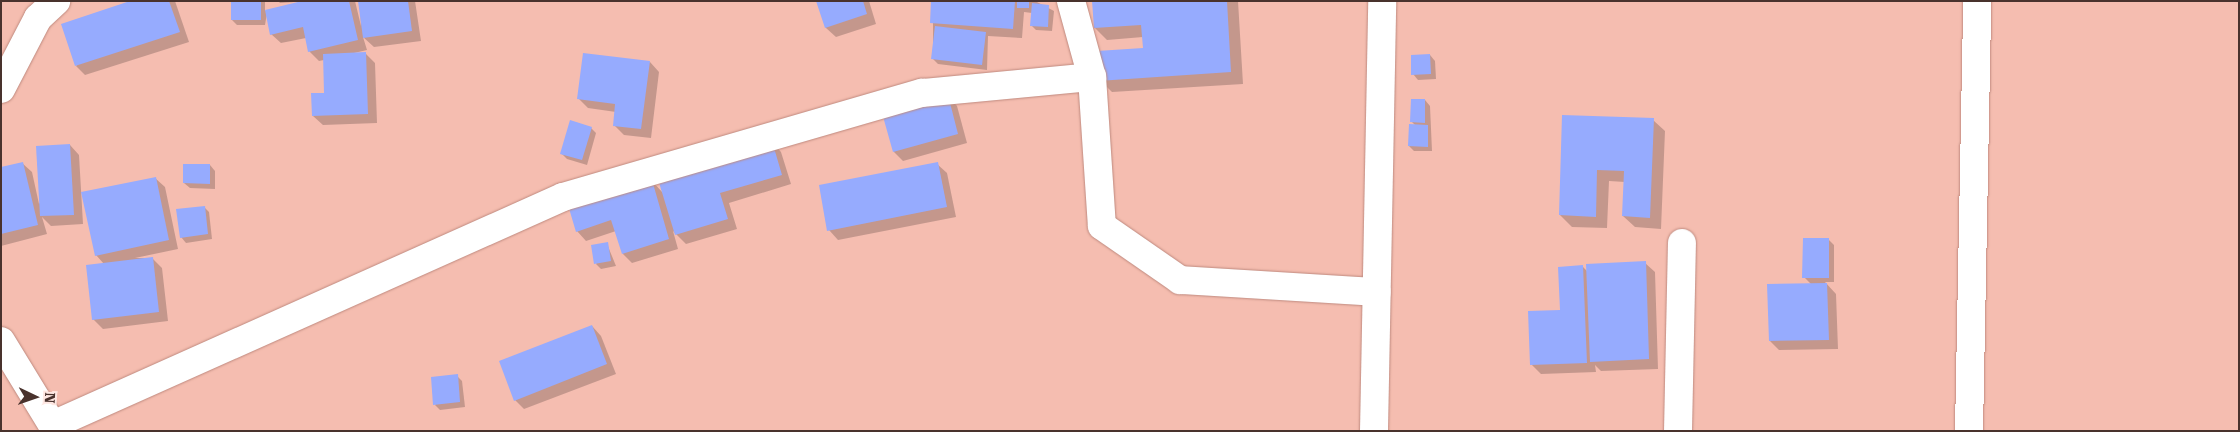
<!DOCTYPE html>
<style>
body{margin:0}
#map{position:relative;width:2240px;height:432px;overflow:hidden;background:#f5bdb0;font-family:"Roboto Serif",serif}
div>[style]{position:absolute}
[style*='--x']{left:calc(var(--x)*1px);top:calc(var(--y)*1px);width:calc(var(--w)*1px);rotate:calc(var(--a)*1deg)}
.shadow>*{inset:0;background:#0003}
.building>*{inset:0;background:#96abfe}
.roads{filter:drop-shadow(0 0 1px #bf8a7f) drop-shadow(0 0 1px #bf8a7f)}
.street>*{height:28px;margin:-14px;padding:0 14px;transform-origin:14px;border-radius:14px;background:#fff}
span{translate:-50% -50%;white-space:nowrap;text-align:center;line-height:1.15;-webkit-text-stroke:5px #fee7e2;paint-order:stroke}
.frame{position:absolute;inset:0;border:2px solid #49322d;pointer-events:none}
.north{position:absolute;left:10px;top:372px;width:50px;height:50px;-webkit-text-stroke:4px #fee7e2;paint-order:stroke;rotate:93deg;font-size:14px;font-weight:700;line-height:20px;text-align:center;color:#49322d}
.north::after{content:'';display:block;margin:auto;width:18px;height:22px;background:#49322d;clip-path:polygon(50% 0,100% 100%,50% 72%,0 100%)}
</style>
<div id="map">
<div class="shadow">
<i style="clip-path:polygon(134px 1px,175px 1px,189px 42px,85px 75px,76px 66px)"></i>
<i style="clip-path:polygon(232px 1px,265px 1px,265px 11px,307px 1px,355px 1px,361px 26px,360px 1px,415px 1px,421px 41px,374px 47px,363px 37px,367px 50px,354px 53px,366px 54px,375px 63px,377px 123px,323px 125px,313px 116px,325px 94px,324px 60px,319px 61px,309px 51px,306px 38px,281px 43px,271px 34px,267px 13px,265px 25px,237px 25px,232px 20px)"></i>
<i style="clip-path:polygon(278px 1px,294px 1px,294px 2px,280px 3px)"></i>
<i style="clip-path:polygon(817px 1px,869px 1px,876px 24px,836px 37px,826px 28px)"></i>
<i style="clip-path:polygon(933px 1px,1035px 1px,1054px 11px,1052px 31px,1036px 30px,1031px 25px,1032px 13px,1024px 12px,1022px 38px,988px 36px,987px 70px,938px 64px,933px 59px)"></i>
<i style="clip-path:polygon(1093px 1px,1238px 1px,1243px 84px,1112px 92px,1100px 80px,1144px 49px,1143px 37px,1107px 40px,1095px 28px)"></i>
<i style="clip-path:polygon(1430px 55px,1435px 61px,1436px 79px,1418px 80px,1413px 74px)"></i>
<i style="clip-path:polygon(650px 62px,659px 72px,651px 138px,624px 135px,614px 125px,616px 112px,588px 108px,579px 99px)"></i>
<i style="clip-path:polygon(948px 96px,957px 106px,967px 143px,903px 161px,894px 152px,884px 114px)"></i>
<i style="clip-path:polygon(1425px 100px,1430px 106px,1432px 151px,1414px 151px,1409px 146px,1416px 126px,1412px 122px)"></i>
<i style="clip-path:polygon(1564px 116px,1653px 120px,1665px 131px,1661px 229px,1635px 227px,1623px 216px,1625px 182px,1609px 181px,1607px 228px,1572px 227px,1560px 215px)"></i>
<i style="clip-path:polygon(591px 128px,596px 133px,587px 165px,567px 159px,561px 153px)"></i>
<i style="clip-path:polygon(772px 142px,781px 152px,791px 184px,729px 203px,737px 229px,686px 244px,673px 231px,678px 249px,632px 263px,623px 254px,616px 231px,586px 241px,577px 231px,652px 181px,663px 193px)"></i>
<i style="clip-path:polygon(70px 145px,79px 155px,83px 224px,51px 226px,42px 217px,47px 234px,1px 246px,1px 168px,22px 163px,32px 172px,39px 204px)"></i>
<i style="clip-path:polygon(937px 164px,947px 173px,956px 217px,838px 240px,829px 230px)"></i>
<i style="clip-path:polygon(210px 165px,215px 171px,215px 189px,190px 188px,184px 183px)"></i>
<i style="clip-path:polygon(155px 178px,165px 187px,178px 249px,135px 258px,152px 258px,162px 268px,168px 321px,103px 329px,93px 319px,104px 264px,96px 255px)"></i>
<i style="clip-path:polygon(204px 207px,209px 212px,212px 239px,186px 243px,181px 237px)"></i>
<i style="clip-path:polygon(1828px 239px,1834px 245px,1834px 282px,1825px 282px,1836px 294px,1838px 349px,1779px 350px,1770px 341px,1811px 284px,1804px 277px)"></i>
<i style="clip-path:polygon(607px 244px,616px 266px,601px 269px,596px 264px)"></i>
<i style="clip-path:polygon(1645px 263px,1655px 272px,1658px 369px,1601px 371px,1595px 365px,1596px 372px,1541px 374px,1531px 364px,1583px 267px,1588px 272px)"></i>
<i style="clip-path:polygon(592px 326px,601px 336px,616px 374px,524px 409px,515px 400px)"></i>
<i style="clip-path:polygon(457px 376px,462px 381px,465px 407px,440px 410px,435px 405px)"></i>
</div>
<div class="building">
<i style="clip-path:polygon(130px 1px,169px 1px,180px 32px,75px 66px,61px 24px)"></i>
<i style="clip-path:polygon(231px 1px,261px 1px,261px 20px,231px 20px)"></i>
<i style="clip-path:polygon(302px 1px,349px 1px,358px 40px,308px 52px,303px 27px,270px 35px,265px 10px)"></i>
<i style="clip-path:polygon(358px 1px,408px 1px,412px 31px,363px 38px)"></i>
<i style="clip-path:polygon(816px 1px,863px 1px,867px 14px,825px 28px)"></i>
<i style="clip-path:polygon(931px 1px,1015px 1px,1013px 29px,930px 23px)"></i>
<i style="clip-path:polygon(1017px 1px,1029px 1px,1029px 8px,1017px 8px)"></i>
<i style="clip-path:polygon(1092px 1px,1227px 1px,1231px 72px,1098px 81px,1097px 51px,1143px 48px,1141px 25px,1094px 28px)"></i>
<i style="clip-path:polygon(1032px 3px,1049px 5px,1048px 27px,1030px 26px)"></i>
<i style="clip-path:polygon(935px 26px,986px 32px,982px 65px,931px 59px)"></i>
<i style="clip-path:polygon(366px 52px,368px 114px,312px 116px,311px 93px,324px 93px,323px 54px)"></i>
<i style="clip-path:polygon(583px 53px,650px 61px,641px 129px,613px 126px,615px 104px,577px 99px)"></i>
<i style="clip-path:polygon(1430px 54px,1431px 74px,1411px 75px,1411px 55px)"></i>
<i style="clip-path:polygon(948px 95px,958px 134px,893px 152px,882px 113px)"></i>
<i style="clip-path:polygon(1411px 99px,1425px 99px,1425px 123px,1410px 122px)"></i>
<i style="clip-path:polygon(1562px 115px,1654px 118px,1650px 218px,1622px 216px,1624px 171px,1597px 170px,1596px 217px,1559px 215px)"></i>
<i style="clip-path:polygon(570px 120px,592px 127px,582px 160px,560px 154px)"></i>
<i style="clip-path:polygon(1409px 124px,1428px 125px,1428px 147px,1408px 146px)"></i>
<i style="clip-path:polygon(772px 141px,782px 175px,720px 193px,728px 219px,675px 235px,657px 176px)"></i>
<i style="clip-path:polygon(70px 144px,74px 215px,40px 216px,36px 146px)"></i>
<i style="clip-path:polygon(23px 162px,38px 225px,1px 234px,1px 167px)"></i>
<i style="clip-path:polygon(938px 162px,947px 207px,827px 231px,819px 185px)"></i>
<i style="clip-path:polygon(183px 164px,210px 164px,210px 184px,183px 183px)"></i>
<i style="clip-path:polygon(156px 177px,169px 240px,95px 256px,81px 192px)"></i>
<i style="clip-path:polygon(652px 180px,669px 239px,622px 254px,611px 220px,576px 232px,568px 205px)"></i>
<i style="clip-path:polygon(205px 206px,208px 234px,180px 238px,176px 209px)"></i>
<i style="clip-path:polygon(1803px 238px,1829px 238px,1829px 278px,1802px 278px)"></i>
<i style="clip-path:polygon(608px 242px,611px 261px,594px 264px,591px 245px)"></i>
<i style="clip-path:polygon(153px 257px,159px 312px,92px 320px,86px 265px)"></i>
<i style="clip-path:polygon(1646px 261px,1649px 359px,1590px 362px,1586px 264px)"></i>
<i style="clip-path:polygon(1583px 265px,1587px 363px,1530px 365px,1528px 311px,1560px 310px,1558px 267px)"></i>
<i style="clip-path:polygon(1827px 283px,1829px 340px,1769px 341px,1767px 284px)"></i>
<i style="clip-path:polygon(592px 325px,607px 364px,514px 401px,499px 361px)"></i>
<i style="clip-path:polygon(458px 374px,460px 402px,433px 405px,431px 377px)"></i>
</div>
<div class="roads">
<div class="street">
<i style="--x:1071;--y:1;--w:79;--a:74.6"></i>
<i style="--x:1092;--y:77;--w:149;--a:86.2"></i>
<i style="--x:1102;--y:226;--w:95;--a:34.7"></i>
<i style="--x:1180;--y:280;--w:197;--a:3.5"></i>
<i style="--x:1;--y:89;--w:80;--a:-62.5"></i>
<i style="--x:38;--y:18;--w:25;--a:-43"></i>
<i style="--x:1;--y:341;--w:105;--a:58.6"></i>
<i style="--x:55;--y:424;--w:556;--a:-24.08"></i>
<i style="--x:563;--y:197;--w:374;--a:-16.2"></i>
<i style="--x:922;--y:93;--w:171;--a:-5.4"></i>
<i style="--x:1374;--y:431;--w:430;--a:-88.9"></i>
<i style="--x:1678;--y:431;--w:188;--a:-88.8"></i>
<i style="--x:1969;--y:431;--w:430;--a:-88.9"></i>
</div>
</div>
<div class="frame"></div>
<div class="north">N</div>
</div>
